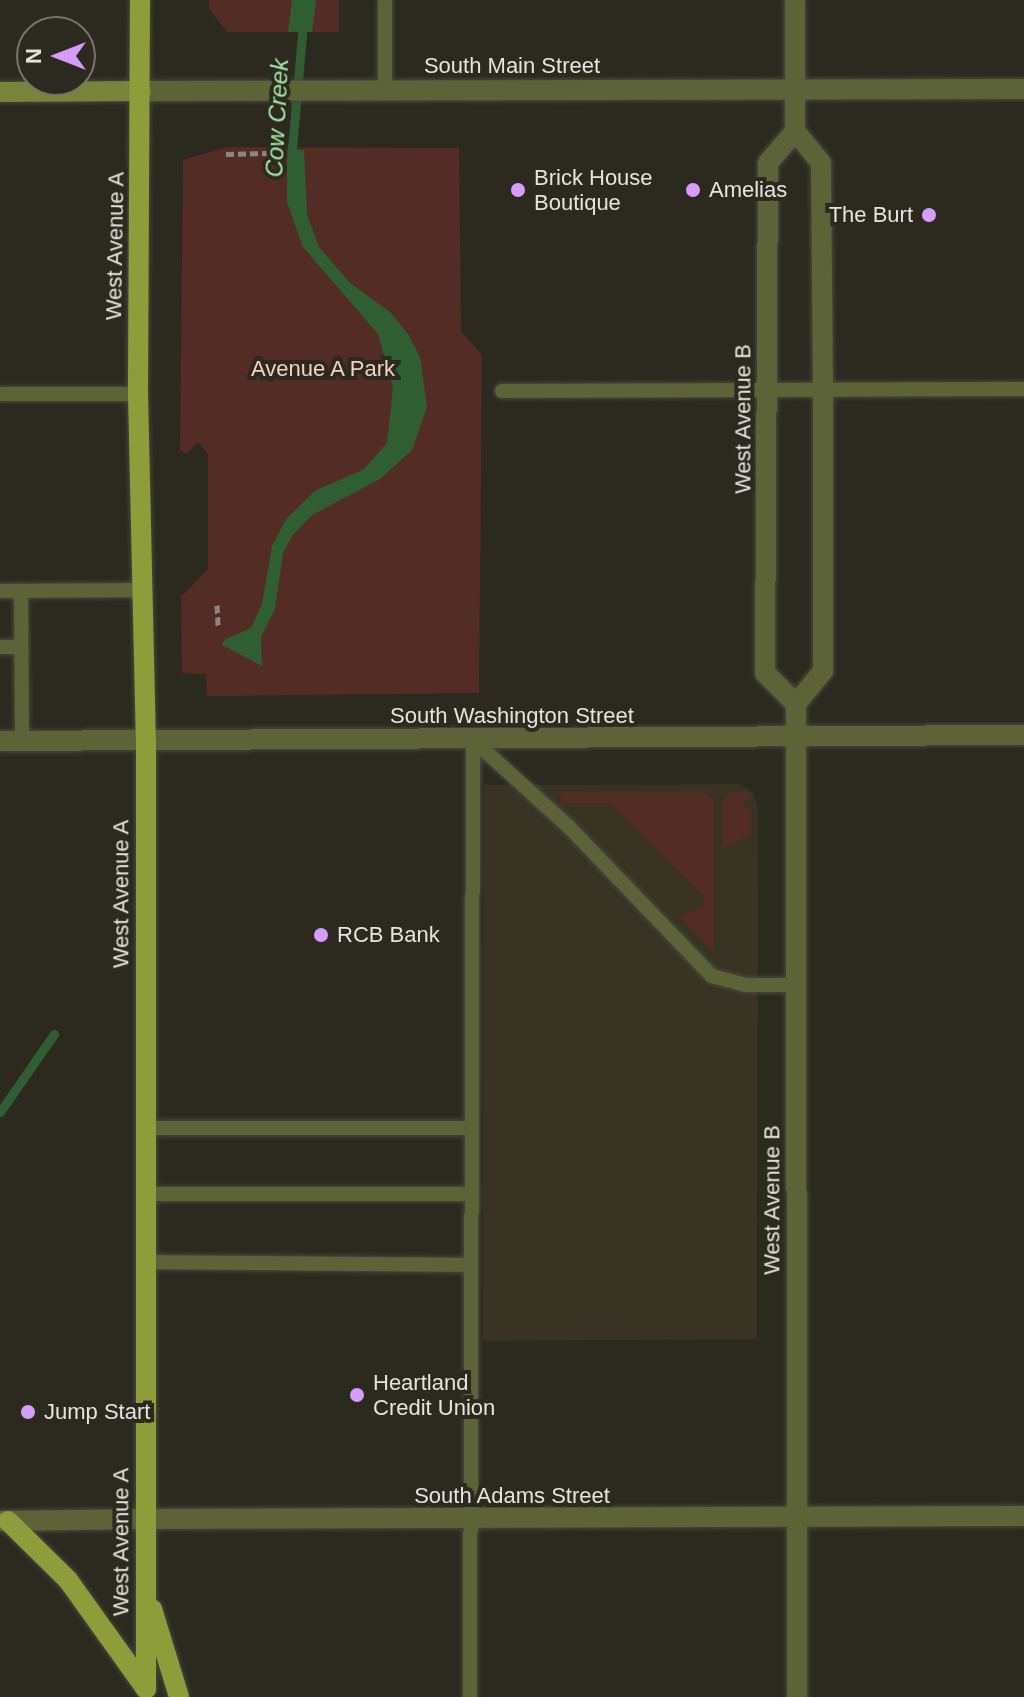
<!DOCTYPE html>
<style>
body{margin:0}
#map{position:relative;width:1024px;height:1697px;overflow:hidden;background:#2c291f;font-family:Helvetica,sans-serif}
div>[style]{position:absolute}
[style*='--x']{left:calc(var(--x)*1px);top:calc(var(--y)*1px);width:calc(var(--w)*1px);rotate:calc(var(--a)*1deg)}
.built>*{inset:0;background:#393324}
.green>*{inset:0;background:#532d25}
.water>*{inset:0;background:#305e33}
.stream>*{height:9px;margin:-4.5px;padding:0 4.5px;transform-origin:4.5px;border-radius:4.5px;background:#305e33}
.path>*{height:5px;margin-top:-2.5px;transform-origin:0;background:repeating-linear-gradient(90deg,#89877f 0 8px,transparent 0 12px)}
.roads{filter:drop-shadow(0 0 2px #4a473d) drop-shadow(0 0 2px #4a473d)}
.service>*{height:14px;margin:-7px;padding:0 7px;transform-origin:7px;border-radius:7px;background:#5b6337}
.minor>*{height:20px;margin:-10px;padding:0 10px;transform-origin:10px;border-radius:10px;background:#5b6337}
.tertiary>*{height:20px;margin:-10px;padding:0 10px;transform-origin:10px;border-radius:10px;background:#5b6337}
.secondary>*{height:20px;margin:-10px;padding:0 10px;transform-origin:10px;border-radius:10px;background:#78843a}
.primary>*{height:20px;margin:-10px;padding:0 10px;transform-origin:10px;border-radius:10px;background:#8d9d3a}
.dots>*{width:22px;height:22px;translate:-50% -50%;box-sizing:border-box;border:4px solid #2c291f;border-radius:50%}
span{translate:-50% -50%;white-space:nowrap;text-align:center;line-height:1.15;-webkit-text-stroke:8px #2c291f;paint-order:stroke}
.street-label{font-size:22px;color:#e5e3dd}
.poi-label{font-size:22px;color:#e5e3dd}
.left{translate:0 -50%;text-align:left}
.right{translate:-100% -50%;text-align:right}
.park-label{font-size:22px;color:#f5cec4}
.water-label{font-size:24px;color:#a5eba7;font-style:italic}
.north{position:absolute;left:16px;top:16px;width:80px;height:80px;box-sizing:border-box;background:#2c291f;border:2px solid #76736b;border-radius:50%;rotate:270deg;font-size:22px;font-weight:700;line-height:32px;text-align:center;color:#e5e3dd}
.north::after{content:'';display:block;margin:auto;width:28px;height:36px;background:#d59cfb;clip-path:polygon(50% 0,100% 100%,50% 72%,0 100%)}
</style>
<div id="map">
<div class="built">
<i style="clip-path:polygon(739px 784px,753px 792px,758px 808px,757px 1339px,483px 1341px,484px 785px)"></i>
</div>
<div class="green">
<i style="clip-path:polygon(209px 0,339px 0,339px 32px,227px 32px,209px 9px)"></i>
<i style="clip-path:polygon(227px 147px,459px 148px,461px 331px,482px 355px,479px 693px,207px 696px,206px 674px,182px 673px,181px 597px,208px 569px,208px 454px,198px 442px,186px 454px,180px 450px,183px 160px)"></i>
<i style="clip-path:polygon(559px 792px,705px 792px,714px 800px,714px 952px,679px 917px,703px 905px,703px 896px,609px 803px,562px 803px)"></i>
<i style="clip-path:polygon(731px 792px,751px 793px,751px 801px,745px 801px,745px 809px,751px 809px,751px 834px,722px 849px,722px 801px)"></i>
</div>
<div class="water">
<i style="clip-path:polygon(292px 0,316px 0,312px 32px,288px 32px)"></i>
<i style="clip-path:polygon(287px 150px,304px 150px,307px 215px,319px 247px,350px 283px,390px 312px,408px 334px,420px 357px,427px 407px,412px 450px,380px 479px,312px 515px,292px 536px,283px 553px,275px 609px,261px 637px,262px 666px,222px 645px,224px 640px,251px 628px,262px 604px,272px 546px,286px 519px,316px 490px,363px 470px,387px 443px,393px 388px,378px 334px,303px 247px,287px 202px)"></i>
</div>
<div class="stream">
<i style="--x:291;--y:160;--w:161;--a:-85"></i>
<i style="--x:0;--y:1112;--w:95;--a:-55.3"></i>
</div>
<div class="path">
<i style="--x:226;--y:154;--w:45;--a:-1.3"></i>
<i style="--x:217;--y:605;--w:21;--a:87"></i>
</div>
<div class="roads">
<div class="service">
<i style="--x:385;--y:90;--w:90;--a:-90"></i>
<i style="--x:502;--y:391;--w:522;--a:-0.22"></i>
<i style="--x:0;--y:394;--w:138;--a:0"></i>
<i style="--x:0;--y:591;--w:144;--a:-0.4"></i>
<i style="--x:21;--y:591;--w:150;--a:89.6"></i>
<i style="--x:0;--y:647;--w:21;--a:0"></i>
<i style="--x:473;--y:740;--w:128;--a:42.2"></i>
<i style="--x:568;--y:826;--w:208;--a:46.2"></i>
<i style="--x:712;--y:976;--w:34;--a:15"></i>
<i style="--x:745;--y:985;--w:51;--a:0"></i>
<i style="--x:145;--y:1128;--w:326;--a:0"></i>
<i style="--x:145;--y:1194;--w:326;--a:0"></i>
<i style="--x:145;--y:1262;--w:326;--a:0.5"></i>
<i style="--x:470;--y:1697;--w:957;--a:-89.82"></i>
</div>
<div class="minor">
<i style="--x:795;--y:0;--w:131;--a:90"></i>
<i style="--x:795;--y:131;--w:41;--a:50.9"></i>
<i style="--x:821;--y:163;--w:226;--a:89.5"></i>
<i style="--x:823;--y:389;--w:282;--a:90"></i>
<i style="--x:823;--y:671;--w:43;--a:129.3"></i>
<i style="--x:796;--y:704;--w:993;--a:89.94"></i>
<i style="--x:795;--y:131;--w:42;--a:130.2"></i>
<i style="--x:768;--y:163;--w:510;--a:90.34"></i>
<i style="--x:765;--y:673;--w:44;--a:45"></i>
<i style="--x:0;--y:741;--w:1024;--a:-0.34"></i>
<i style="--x:145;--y:1519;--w:879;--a:-0.2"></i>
</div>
<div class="tertiary">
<i style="--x:141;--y:91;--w:883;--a:-0.13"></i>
<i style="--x:0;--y:1521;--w:145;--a:-0.8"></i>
</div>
<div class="secondary">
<i style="--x:0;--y:92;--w:141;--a:-0.4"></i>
</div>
<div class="primary">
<i style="--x:140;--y:0;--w:394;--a:90.3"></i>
<i style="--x:138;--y:394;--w:346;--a:88.7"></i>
<i style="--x:146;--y:740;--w:949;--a:90"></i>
<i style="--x:8;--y:1521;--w:84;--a:44.5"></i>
<i style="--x:68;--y:1580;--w:134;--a:54.4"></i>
<i style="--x:152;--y:1609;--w:92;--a:72.9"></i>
</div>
</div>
<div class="dots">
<i style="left:518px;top:190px;background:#d59cfb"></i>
<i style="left:693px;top:190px;background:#d59cfb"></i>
<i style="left:929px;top:215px;background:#d59cfb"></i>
<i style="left:321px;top:935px;background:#d59cfb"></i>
<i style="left:357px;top:1395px;background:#d59cfb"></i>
<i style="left:28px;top:1412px;background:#d59cfb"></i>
</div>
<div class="street-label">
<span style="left:512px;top:66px">South Main Street</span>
<span style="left:115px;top:246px;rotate:-89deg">West Avenue A</span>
<span style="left:743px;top:419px;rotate:-90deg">West Avenue B</span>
<span style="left:512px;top:716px">South Washington Street</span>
<span style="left:121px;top:894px;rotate:-90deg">West Avenue A</span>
<span style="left:772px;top:1200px;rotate:-90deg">West Avenue B</span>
<span style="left:512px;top:1496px">South Adams Street</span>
<span style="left:121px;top:1542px;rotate:-90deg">West Avenue A</span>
</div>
<div class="poi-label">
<span class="left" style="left:534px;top:190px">Brick House<br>Boutique</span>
<span class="left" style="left:709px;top:190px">Amelias</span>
<span class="right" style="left:913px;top:215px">The Burt</span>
<span class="left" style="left:337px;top:935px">RCB Bank</span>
<span class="left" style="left:373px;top:1395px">Heartland<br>Credit Union</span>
<span class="left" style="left:44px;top:1412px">Jump Start</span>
</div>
<div class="park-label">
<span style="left:323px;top:369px">Avenue A Park</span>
</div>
<div class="water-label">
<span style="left:277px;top:118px;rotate:-87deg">Cow Creek</span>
</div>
<div class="north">N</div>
</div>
